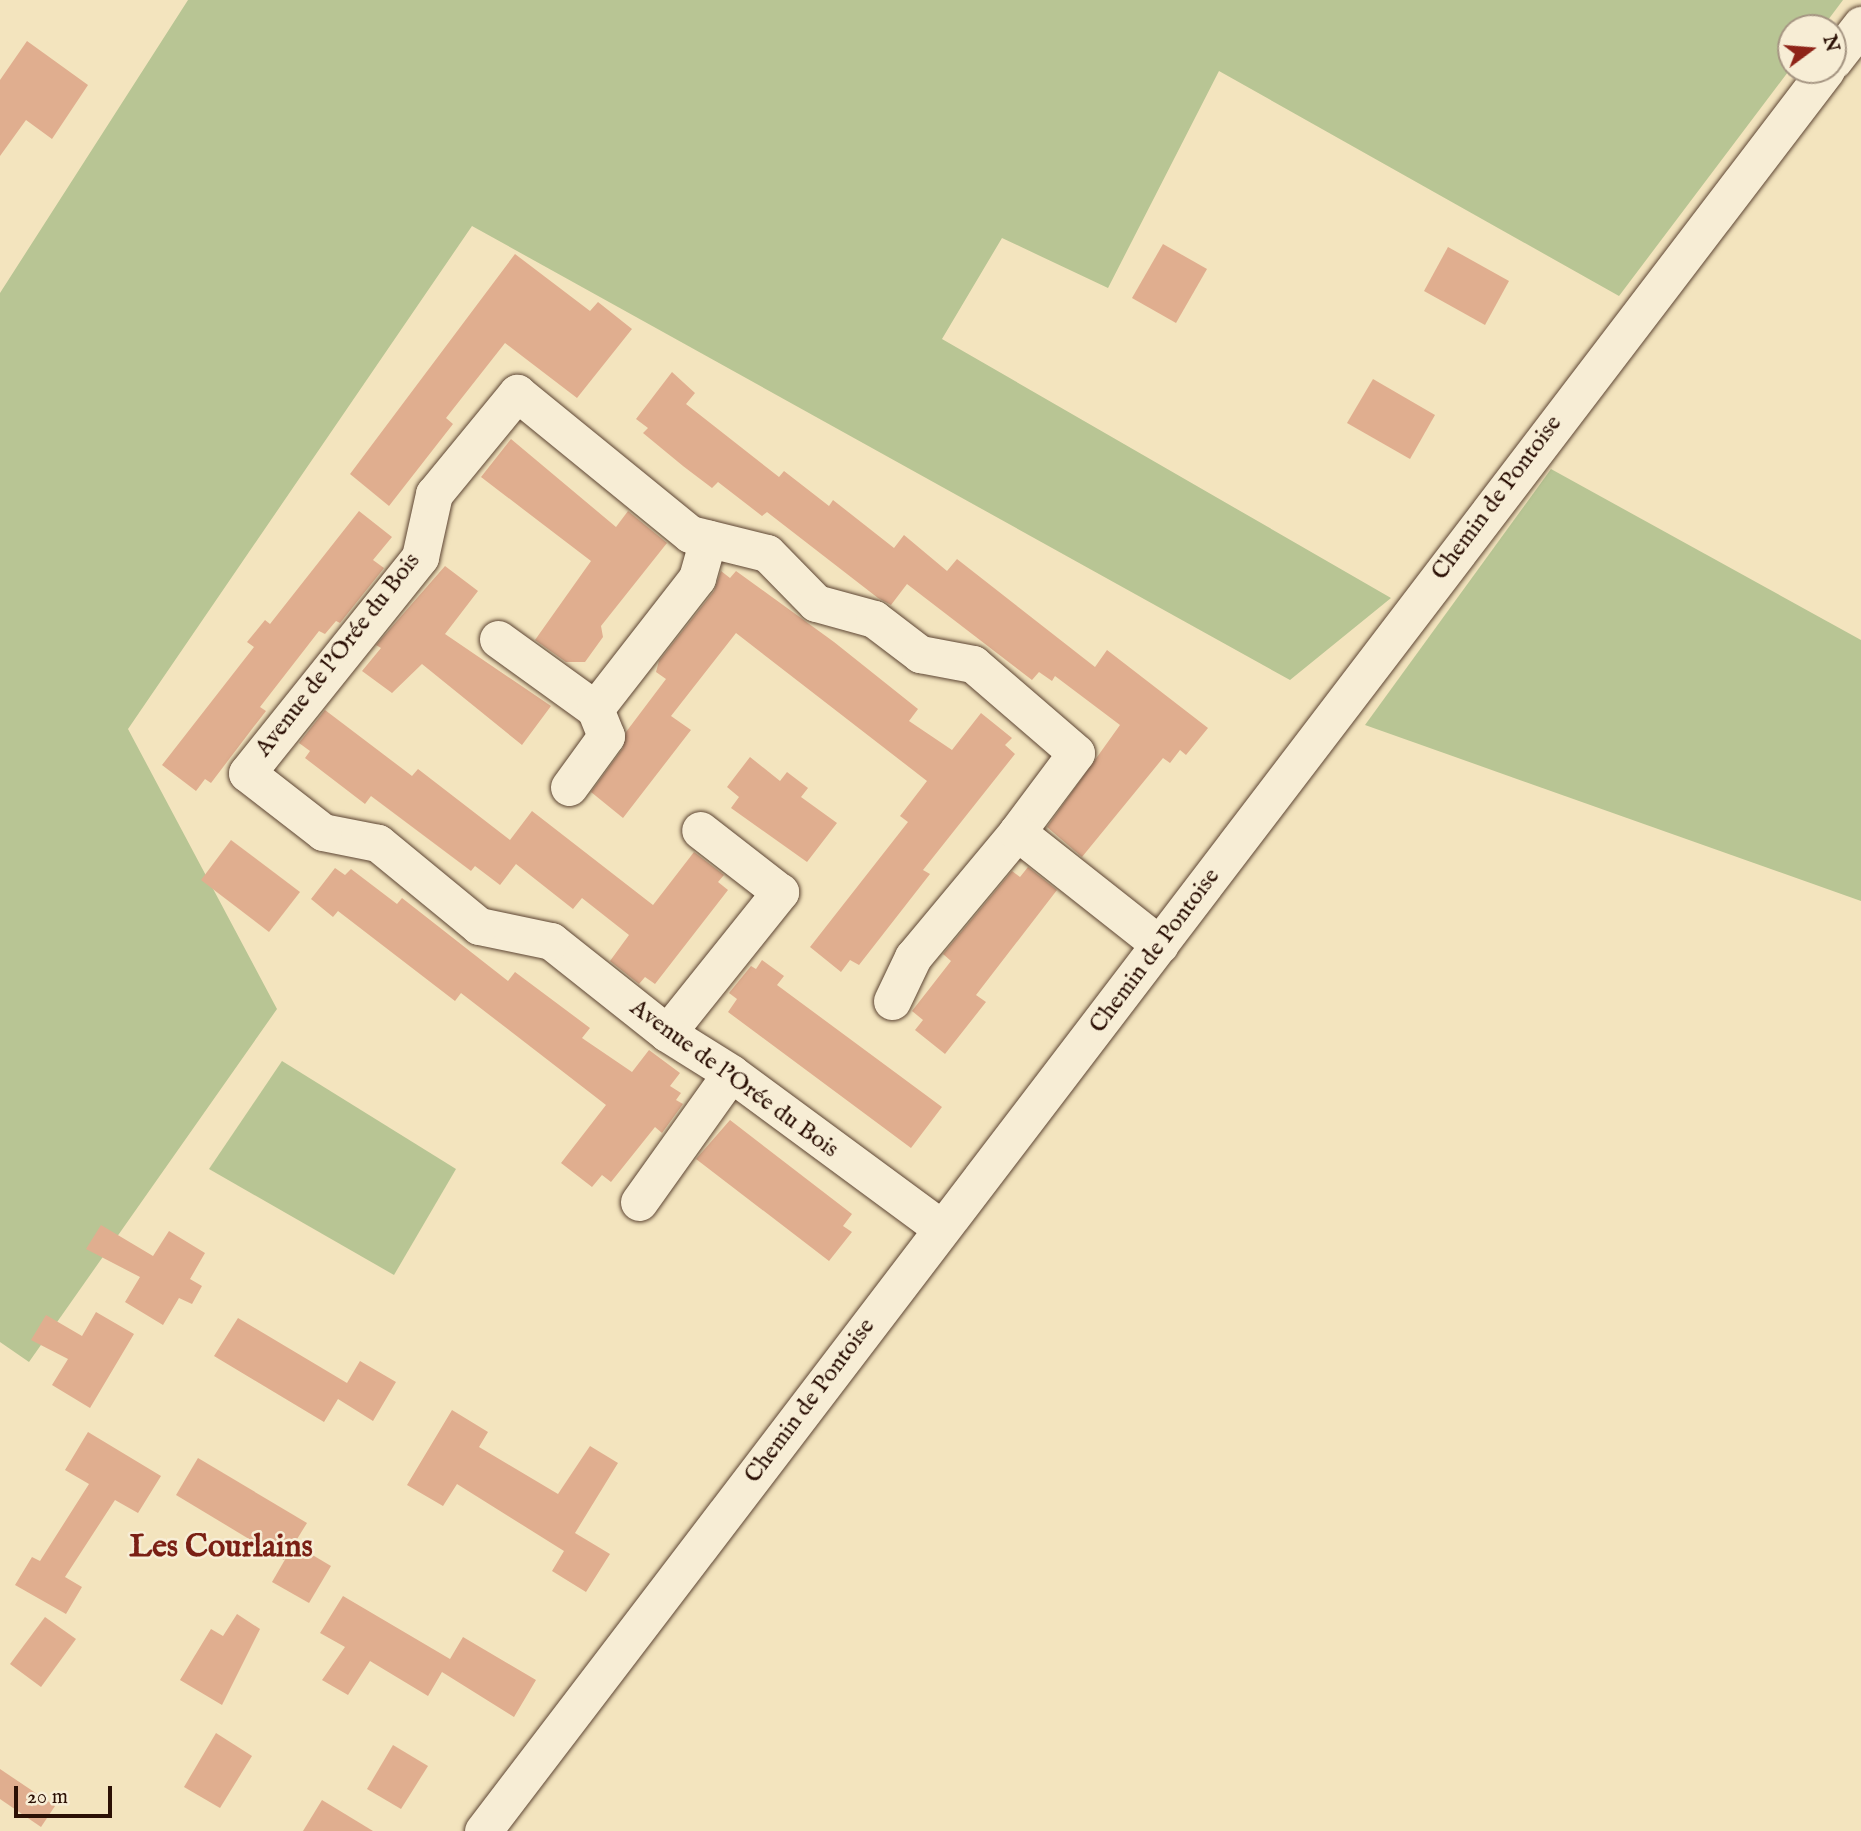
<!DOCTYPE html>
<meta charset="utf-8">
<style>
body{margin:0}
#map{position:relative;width:1861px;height:1831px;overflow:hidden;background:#f3e4be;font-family:"IM FELL English",serif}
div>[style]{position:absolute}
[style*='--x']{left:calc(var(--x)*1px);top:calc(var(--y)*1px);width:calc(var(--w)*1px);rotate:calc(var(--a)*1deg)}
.green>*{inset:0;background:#b8c594}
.building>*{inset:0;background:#e0ae8f}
.roads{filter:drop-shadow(0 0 2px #5d4533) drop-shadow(0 0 2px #5d4533)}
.minor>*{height:37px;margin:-18.5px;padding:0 18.5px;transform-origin:18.5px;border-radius:18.5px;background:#f7edd5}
span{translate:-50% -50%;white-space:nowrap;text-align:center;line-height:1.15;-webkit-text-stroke:5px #f7edd5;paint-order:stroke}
.street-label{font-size:24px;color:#2b1005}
.district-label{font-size:32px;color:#7a1f14;font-weight:700}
.north{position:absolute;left:1777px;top:14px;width:70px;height:70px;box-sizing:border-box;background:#f7edd5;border:2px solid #a59582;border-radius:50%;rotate:74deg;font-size:19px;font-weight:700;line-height:28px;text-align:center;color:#2b1005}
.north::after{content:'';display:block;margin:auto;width:24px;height:32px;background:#8f2418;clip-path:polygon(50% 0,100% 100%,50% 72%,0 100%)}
.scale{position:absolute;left:14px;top:1786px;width:98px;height:32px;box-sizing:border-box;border:4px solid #2b1005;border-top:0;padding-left:9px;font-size:21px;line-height:24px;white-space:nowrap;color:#2b1005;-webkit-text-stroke:5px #f7edd5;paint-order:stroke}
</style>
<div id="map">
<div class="green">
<i style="clip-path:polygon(188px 0,1843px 0,1822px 28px,1791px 28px,1791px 68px,1619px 296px,1219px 71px,1108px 288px,1002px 238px,942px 339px,1391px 598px,1290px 680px,472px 226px,128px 729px,277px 1009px,29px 1362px,0 1342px,0 293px)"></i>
<i style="clip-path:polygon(1551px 469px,1861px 640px,1861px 901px,1365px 725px)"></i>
<i style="clip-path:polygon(282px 1061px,456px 1169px,394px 1275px,209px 1169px)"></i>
</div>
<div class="building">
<i style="clip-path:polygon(27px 41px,88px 85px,52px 139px,26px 120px,0 156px,0 80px)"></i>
<i style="clip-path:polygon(1163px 244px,1207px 269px,1176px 323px,1132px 298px)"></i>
<i style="clip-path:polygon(1448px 247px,1509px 281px,1485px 325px,1424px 291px)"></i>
<i style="clip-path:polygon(515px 254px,590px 311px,598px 302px,632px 329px,577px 398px,505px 343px,446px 418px,453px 424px,389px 506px,350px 474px)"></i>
<i style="clip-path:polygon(672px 372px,695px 393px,686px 404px,779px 477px,784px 471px,829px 506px,833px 500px,894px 548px,904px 535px,947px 571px,957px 559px,1095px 667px,1107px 650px,1208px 728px,1186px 755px,1180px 750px,1170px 763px,1163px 758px,1082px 857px,1047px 827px,1120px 725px,1055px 676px,1052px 681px,1039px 672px,1032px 680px,907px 584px,891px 605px,878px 598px,767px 512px,762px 516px,718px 482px,712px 488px,683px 466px,643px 433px,648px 428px,636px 419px)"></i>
<i style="clip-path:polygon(1373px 379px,1435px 415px,1410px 459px,1347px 423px)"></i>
<i style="clip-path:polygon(511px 439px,616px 527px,628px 511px,667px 543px,601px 626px,603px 637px,585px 662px,566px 662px,535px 640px,591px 561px,481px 477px)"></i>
<i style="clip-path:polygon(359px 511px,392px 537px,373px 560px,384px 568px,340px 623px,336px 621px,325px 634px,319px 631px,260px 707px,266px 711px,252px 729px,211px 783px,205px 779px,196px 791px,162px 765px,254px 647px,247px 642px,265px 620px,270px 624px)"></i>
<i style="clip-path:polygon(445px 566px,478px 591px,445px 634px,551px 706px,522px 745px,422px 664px,392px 693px,362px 671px,381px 648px,376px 645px)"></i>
<i style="clip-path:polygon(721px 571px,730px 578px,736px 571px,834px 642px,918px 709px,909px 721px,952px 750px,981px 713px,1012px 738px,1005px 745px,1015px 754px,923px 870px,930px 874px,859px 965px,850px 960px,841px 972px,810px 947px,908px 822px,900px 816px,927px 781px,736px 633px,671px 716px,691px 730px,623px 818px,591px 792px,623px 748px,626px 732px,666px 679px,656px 672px,659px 661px,714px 591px)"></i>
<i style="clip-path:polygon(325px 710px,412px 776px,418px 769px,510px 840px,532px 811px,653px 905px,694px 852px,724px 875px,718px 882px,728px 890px,655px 984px,645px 977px,639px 984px,610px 961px,629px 935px,582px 898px,573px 909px,516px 864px,500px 885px,475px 866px,471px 871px,371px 796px,365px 804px,305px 758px,310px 751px,299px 743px)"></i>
<i style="clip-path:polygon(750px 757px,780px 781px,787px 772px,808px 788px,801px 797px,837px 823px,807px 862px,731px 808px,739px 797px,727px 787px)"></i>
<i style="clip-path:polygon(231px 840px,300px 892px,269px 932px,201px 880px)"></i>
<i style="clip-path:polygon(1028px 867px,1057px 890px,976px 995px,986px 1002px,945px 1054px,915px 1030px,923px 1020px,912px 1011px,951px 961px,943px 954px,1012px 871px,1020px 877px)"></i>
<i style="clip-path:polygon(335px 868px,345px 875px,351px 869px,397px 904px,402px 898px,508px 981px,515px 972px,590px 1028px,582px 1038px,632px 1072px,649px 1050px,680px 1073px,670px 1086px,681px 1093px,676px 1100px,683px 1104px,662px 1133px,655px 1127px,611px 1182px,602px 1175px,592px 1187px,561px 1163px,606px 1105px,461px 993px,455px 1001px,338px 911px,333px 917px,311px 899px)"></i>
<i style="clip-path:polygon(762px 960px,784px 976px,777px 985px,942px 1107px,911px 1148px,728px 1012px,737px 999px,729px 993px,751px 966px,756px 969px)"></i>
<i style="clip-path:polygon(730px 1120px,852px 1214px,843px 1226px,852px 1232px,829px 1261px,696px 1159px)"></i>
<i style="clip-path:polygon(101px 1225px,153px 1256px,169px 1231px,205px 1253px,190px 1279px,202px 1286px,192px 1304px,179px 1298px,163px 1325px,125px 1302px,140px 1277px,86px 1249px)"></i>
<i style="clip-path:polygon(96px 1312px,134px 1334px,90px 1408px,52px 1385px,68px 1359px,31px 1340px,46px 1315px,82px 1336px)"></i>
<i style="clip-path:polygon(238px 1318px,347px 1383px,360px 1361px,396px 1382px,373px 1421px,338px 1399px,324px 1422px,214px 1356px)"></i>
<i style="clip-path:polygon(452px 1410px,488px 1432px,479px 1447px,558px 1494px,590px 1446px,618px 1463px,575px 1533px,610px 1554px,586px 1592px,552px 1571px,564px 1551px,457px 1484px,443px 1506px,407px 1485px)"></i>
<i style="clip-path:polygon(88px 1432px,161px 1476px,138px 1513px,115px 1500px,65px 1577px,82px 1587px,66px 1614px,15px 1585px,32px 1557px,40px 1561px,89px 1484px,65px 1470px)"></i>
<i style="clip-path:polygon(198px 1458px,307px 1523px,284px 1560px,176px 1495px)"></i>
<i style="clip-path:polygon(294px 1544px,331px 1566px,309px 1603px,272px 1582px)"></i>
<i style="clip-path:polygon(343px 1596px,450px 1659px,463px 1637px,536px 1680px,514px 1717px,442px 1672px,428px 1696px,370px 1661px,348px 1695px,322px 1680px,345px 1647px,320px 1633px)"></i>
<i style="clip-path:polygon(237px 1614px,260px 1629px,222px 1705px,180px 1680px,211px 1629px,223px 1636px)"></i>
<i style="clip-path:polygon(45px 1617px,76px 1639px,41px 1687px,10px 1664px)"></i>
<i style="clip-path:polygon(216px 1733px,252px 1756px,220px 1808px,184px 1787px)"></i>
<i style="clip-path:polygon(393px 1745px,428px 1766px,401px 1809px,367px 1789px)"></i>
<i style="clip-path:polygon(0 1769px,55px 1806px,41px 1827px,0 1799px)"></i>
<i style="clip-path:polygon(322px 1800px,373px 1831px,303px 1831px)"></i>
</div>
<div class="roads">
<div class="minor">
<i style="--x:1833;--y:61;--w:46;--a:-52.1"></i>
<i style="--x:498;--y:639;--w:120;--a:35.8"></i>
<i style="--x:595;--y:709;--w:166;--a:-52.1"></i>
<i style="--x:697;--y:578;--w:41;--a:-74.2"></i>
<i style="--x:569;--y:787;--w:63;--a:-54"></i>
<i style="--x:606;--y:736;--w:29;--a:-112"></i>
<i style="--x:892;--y:1001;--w:49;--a:-64.5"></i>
<i style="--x:913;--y:957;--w:163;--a:-50.2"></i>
<i style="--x:667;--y:1033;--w:181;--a:-51.3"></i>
<i style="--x:780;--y:892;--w:101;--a:-142.2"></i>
<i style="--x:639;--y:1202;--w:158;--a:-54.5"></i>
<i style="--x:941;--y:1228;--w:261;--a:-143.6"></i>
<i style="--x:731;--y:1073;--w:75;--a:-148"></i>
<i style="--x:667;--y:1033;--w:148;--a:-141.6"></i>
<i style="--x:551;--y:941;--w:74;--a:-168.2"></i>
<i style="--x:479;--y:926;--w:131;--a:-140.6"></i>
<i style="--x:378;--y:843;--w:56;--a:-168.7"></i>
<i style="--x:323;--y:832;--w:96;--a:-142.2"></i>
<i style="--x:247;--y:773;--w:277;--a:-51.3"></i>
<i style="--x:420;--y:557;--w:65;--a:-77.5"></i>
<i style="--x:434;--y:494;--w:131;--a:-50.6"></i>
<i style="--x:517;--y:393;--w:223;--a:39.2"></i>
<i style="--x:690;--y:534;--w:79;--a:13.9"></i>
<i style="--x:767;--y:553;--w:70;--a:45.6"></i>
<i style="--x:816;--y:603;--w:60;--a:15.4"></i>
<i style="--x:874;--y:619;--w:58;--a:37.3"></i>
<i style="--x:920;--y:654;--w:54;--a:10.7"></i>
<i style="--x:973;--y:664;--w:136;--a:40.8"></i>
<i style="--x:1076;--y:753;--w:99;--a:126.8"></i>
<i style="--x:1017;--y:832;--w:182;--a:38.3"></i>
<i style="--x:483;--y:1831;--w:2215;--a:-52.67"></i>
</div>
</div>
<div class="street-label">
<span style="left:1497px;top:498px;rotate:-53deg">Chemin de Pontoise</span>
<span style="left:338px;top:655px;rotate:-52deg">Avenue de l'Orée du Bois</span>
<span style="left:1155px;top:951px;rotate:-53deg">Chemin de Pontoise</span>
<span style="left:734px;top:1079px;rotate:36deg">Avenue de l'Orée du Bois</span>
<span style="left:810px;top:1401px;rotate:-53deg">Chemin de Pontoise</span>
</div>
<div class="district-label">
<span style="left:221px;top:1548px">Les Courlains</span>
</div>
<div class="north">N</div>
<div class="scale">20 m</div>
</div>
